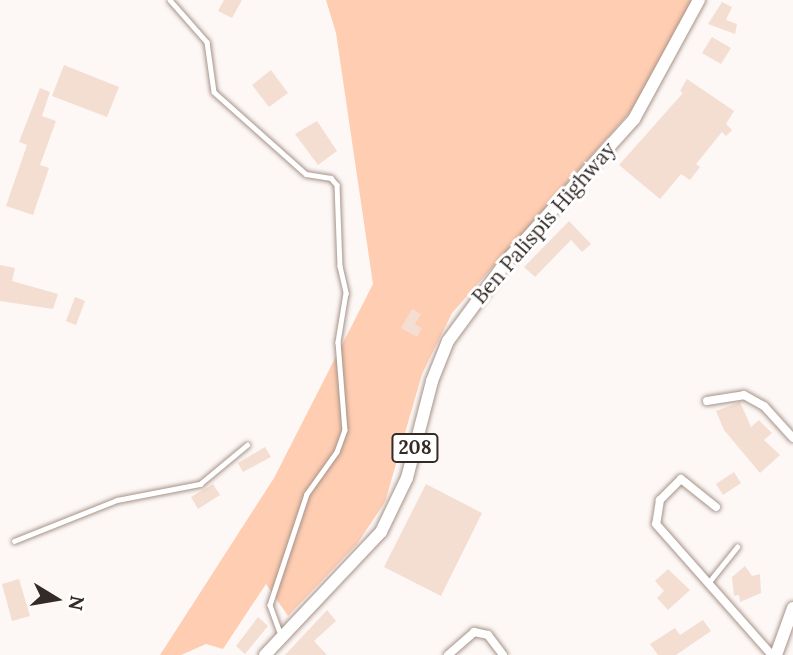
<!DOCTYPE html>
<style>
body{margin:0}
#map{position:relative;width:793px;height:655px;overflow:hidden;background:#fdf8f6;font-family:Lora,serif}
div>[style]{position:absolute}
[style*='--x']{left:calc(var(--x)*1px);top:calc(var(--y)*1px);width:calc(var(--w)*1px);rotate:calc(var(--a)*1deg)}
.green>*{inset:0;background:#ffcdb2}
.building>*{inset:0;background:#f4ddd1}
.roads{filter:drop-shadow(0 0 2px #a79287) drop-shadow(0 0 2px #a79287)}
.service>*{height:4.5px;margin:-2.25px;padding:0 2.25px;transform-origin:2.25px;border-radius:2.25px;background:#fff}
.minor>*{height:8px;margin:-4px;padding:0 4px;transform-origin:4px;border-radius:4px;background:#fff}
.primary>*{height:12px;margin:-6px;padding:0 6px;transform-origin:6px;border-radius:6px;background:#fff}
span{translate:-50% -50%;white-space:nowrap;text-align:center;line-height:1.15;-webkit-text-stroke:6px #fff;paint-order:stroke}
.shield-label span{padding:2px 5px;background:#fff;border:2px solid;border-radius:5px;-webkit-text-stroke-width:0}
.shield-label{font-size:19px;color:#342b27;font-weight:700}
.street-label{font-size:21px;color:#342b27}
.north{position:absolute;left:21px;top:564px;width:70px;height:70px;-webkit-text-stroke:5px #fff;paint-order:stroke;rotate:101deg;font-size:19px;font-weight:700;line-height:28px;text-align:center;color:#342b27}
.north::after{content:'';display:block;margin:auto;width:24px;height:32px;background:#342b27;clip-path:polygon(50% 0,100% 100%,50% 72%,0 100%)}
</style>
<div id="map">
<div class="green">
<i style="clip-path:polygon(326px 0,696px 0,630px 112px,452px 313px,422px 374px,385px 502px,357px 544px,288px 616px,266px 584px,223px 649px,206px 644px,181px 655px,160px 655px,274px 478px,373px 284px,336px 33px)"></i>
</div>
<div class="building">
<i style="clip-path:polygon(224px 0,242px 0,232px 18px,218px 11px)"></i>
<i style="clip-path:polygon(722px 2px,732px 7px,726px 20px,737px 24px,735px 34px,708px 24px)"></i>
<i style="clip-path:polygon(712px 37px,731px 48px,721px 64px,702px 53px)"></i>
<i style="clip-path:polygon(64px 65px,119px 87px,107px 117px,52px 96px)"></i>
<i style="clip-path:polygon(271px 70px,288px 93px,269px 107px,252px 85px)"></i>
<i style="clip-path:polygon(687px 79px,734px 111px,726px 124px,732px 130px,726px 136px,722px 132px,696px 164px,700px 167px,690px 180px,681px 174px,660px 199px,619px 165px,683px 93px,680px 91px)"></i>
<i style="clip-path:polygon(40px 88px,50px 92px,42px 116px,56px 121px,40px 165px,49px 168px,33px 215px,6px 206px,27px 145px,19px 142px)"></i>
<i style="clip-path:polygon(317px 121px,337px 151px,318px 165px,295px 134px)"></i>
<i style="clip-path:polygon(569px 221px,591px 244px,582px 252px,571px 240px,535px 277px,524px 267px)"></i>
<i style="clip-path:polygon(0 265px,15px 268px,12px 281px,58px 294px,53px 309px,0 301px)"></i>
<i style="clip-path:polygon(75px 297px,85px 301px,76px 325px,66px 321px)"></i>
<i style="clip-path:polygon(412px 309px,421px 314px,415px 324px,422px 328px,417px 337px,401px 328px)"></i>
<i style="clip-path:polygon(740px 402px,751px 427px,759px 420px,772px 433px,764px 440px,780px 455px,760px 473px,724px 430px,716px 411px)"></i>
<i style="clip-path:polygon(265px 447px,271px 457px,243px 472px,238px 463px)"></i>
<i style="clip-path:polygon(734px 472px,741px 483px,723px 495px,716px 484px)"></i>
<i style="clip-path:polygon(213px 484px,220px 495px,198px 509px,191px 497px)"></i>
<i style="clip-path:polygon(426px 484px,482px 513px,441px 596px,384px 567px)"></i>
<i style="clip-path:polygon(745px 566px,752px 576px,760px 574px,761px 593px,740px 602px,739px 595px,734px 596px,732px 577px)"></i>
<i style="clip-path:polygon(668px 569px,690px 590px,668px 610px,657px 598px,664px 591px,655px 581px)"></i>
<i style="clip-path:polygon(19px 579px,30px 616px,12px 621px,2px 584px)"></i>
<i style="clip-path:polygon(327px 610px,336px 621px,314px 641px,327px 655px,285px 655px)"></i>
<i style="clip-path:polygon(258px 617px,268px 626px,245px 654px,236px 646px)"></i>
<i style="clip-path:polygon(703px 620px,711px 631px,676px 655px,658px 655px,650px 644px,675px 628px,680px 635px)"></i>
</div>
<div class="roads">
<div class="service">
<i style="--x:170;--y:0;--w:56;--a:48.6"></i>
<i style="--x:207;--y:42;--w:50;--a:82"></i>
<i style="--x:214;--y:92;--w:123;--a:41.7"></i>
<i style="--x:306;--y:174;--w:25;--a:9"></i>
<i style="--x:331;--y:178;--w:9;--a:49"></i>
<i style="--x:337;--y:185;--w:81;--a:87.9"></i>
<i style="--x:340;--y:266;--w:28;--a:77"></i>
<i style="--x:346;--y:293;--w:50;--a:99.3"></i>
<i style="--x:338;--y:342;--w:88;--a:85.5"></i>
<i style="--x:345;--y:430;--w:23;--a:110"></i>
<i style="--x:337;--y:452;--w:52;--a:125.5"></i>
<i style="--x:307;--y:494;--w:117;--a:108.4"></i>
<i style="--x:270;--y:605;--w:32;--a:70"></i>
<i style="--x:14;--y:541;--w:111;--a:-21.7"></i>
<i style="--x:117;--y:500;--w:85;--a:-10.9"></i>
<i style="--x:200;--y:484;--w:61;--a:-39.7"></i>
<i style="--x:709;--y:582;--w:45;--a:-51.3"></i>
</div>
<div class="minor">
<i style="--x:707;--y:401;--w:37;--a:-9"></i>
<i style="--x:744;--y:395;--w:23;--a:29"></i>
<i style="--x:764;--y:406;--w:43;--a:47.8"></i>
<i style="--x:716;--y:507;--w:45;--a:-141.3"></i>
<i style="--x:681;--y:479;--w:30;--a:135"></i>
<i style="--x:660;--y:500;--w:24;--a:99"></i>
<i style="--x:656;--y:524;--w:175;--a:48.5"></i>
<i style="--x:448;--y:655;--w:35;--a:-41"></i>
<i style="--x:474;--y:632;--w:14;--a:12"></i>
<i style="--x:488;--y:635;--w:25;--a:53"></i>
</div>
<div class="primary">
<i style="--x:265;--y:655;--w:169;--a:-46.7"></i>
<i style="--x:381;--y:532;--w:60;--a:-64.3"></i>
<i style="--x:407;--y:478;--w:100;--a:-75.5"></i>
<i style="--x:432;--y:381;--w:43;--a:-68.2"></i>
<i style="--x:448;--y:341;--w:103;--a:-53.7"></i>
<i style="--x:509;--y:258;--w:187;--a:-48"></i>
<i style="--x:634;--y:119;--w:136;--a:-61.4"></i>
<i style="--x:776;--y:655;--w:50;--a:-70.1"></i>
</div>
</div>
<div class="shield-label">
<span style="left:415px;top:448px">208</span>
</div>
<div class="street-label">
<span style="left:544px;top:223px;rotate:-49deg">Ben Palispis Highway</span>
</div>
<div class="north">N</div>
</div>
